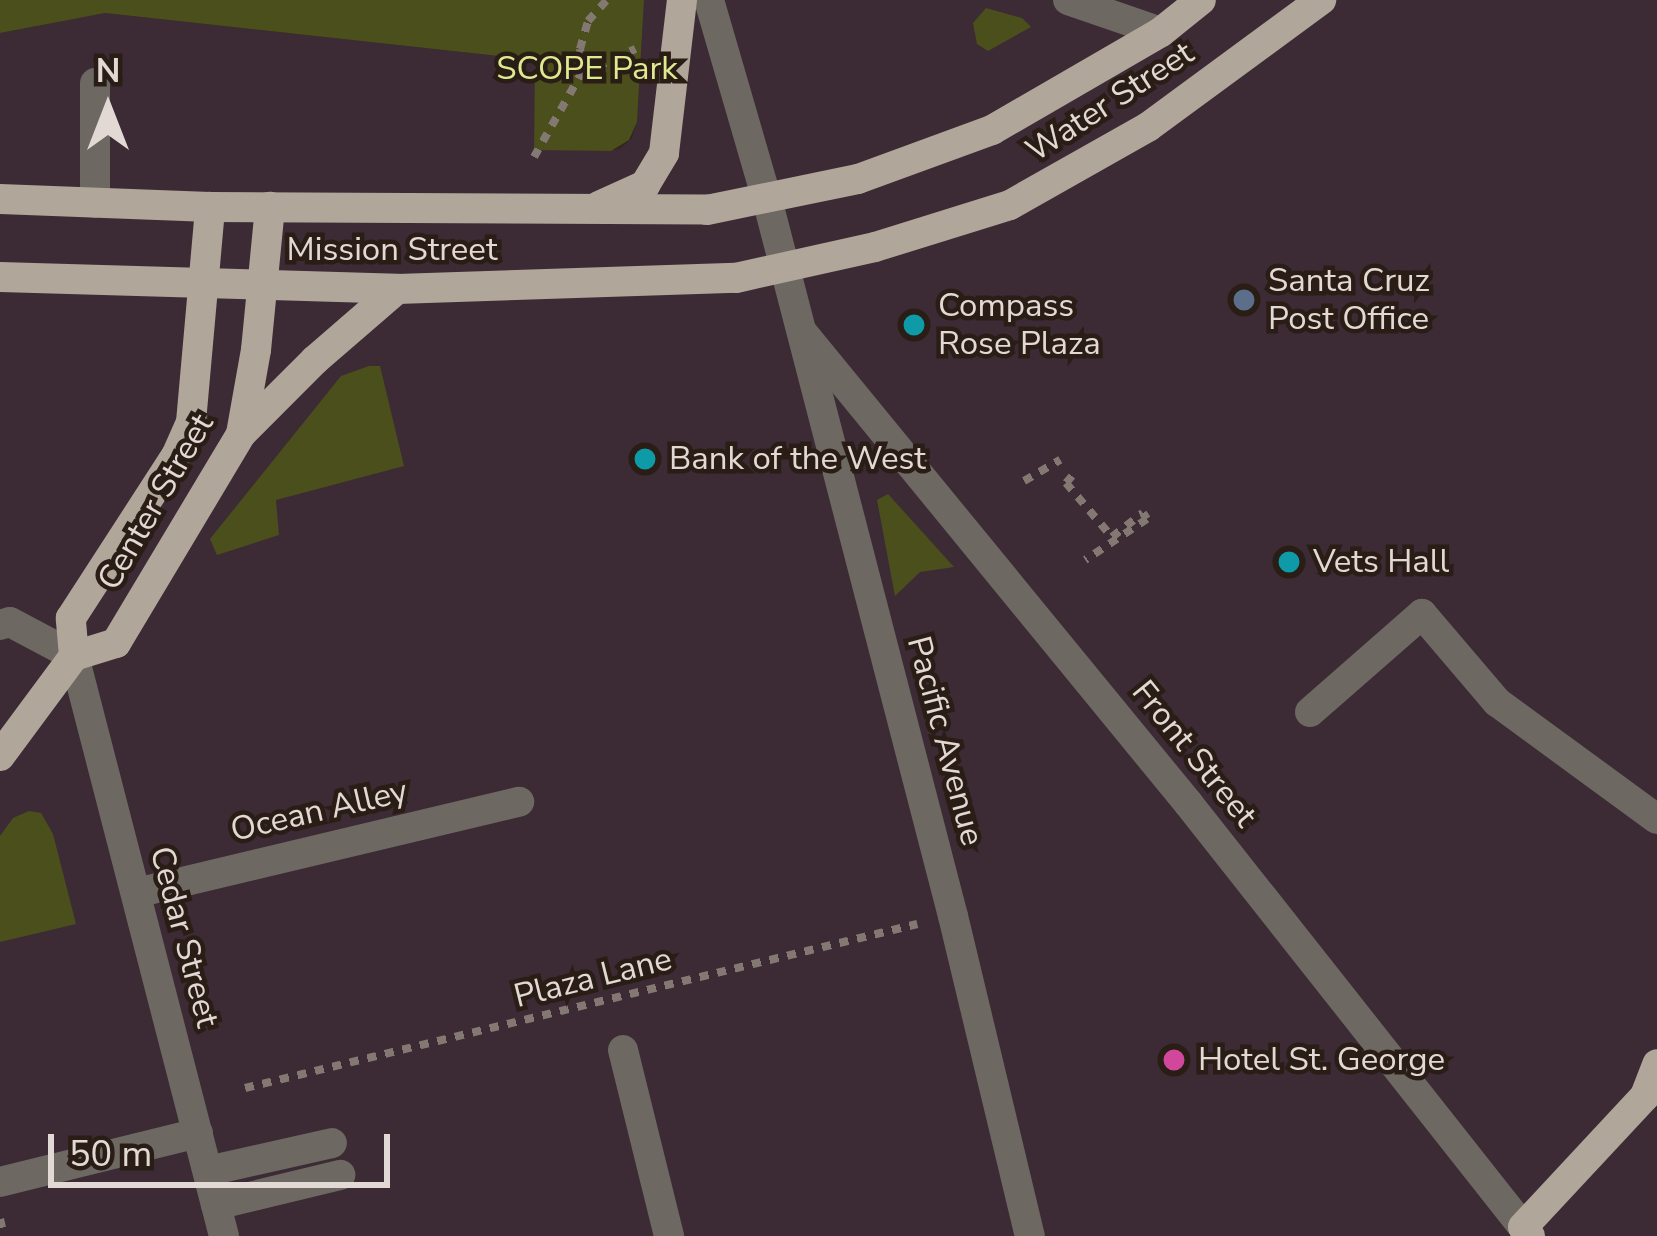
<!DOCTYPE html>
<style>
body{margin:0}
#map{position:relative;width:1657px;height:1236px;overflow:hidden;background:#33261e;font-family:"Nunito Sans",sans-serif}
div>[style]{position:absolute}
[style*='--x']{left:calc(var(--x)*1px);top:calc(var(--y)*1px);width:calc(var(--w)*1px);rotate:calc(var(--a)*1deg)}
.commercial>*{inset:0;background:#3c2b35}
.green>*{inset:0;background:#4a4f1c}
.path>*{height:8px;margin-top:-4px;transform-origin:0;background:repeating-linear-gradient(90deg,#847972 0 9px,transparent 0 18px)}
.minor>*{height:30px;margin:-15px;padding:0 15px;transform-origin:15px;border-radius:15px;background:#6d6862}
.major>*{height:30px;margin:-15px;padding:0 15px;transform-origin:15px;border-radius:15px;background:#b0a69a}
.dots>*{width:33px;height:33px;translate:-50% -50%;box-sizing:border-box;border:6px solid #291d15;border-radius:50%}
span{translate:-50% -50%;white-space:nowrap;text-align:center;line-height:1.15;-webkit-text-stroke:9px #291d15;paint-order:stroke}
.park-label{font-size:33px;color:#dfea90}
.street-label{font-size:33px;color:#e2d9d4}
.poi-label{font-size:33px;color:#e2d9d4}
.left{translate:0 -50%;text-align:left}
.north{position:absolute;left:48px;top:48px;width:120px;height:120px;-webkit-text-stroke:9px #291d15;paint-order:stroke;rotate:0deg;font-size:33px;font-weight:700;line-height:48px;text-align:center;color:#e2d9d4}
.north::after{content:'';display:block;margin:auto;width:42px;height:54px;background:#e2d9d4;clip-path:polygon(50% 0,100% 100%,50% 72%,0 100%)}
.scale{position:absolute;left:48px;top:1134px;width:342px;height:54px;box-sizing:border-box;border:6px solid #e2d9d4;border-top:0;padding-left:15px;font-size:36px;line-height:42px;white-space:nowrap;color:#e2d9d4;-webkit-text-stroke:9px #291d15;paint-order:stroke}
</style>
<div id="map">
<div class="commercial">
<i style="clip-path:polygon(644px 0,1657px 0,1657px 1236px,0 1236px,0 33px,105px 13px,536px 60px,534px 149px,605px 151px,620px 149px,632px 138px,637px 122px)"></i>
</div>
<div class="green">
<i style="clip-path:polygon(0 0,644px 0,637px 122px,629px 140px,611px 151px,534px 150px,535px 60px,105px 13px,0 33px)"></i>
<i style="clip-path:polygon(986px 8px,1022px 18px,1031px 27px,988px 51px,977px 44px,973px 23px)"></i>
<i style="clip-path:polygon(369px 366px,380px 366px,404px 466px,276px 500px,279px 535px,217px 555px,210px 539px,341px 376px)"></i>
<i style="clip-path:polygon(888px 494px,954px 567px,920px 572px,895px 596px,877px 500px)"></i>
<i style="clip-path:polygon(29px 811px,41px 813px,53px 834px,76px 924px,0 942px,0 836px,13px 818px)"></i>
</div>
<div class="path">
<i style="--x:581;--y:74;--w:25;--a:-92"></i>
<i style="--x:580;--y:49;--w:29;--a:-74"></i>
<i style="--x:588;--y:21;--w:28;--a:-48"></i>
<i style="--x:534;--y:157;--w:95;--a:-60.5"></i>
<i style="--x:581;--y:74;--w:60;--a:-24.8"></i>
<i style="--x:1072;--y:476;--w:9;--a:131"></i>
<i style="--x:1066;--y:483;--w:71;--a:49.6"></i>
<i style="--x:1112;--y:537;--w:39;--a:-38"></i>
<i style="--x:1143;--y:513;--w:7;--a:56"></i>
<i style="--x:1147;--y:519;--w:74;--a:146.5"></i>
<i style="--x:1024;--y:481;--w:42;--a:-30.3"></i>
<i style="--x:245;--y:1088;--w:692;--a:-13.71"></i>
<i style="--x:0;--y:1219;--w:17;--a:77"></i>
</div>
<div class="minor">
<i style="--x:709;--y:0;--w:207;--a:73.8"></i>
<i style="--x:767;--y:199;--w:741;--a:75.46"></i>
<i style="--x:953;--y:916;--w:329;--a:76.5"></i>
<i style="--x:1068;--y:0;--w:98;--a:19"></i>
<i style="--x:95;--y:203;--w:120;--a:-90"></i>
<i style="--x:803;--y:333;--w:608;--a:50.68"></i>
<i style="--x:1188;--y:803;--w:540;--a:51.69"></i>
<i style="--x:0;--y:625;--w:10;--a:-17"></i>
<i style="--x:10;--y:622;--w:72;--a:28"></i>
<i style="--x:74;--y:656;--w:599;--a:75.5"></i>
<i style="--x:1310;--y:712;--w:149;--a:-41.2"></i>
<i style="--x:1422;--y:614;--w:116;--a:49.6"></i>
<i style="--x:1497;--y:702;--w:198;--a:36.2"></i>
<i style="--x:136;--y:893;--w:394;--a:-13.4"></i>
<i style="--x:623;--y:1050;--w:192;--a:76.1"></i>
<i style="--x:208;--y:1171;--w:127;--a:-12.7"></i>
<i style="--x:0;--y:1182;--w:204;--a:-13.9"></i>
<i style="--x:216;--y:1205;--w:128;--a:-13.6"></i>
</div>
<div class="major">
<i style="--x:0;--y:199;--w:210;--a:2.2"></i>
<i style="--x:210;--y:207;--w:497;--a:0.3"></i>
<i style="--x:707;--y:210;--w:154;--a:-11.6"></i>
<i style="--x:858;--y:179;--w:143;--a:-20.1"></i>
<i style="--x:992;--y:130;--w:195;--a:-30.1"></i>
<i style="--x:1161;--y:32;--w:51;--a:-38.7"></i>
<i style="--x:599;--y:206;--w:51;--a:-24.5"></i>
<i style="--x:645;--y:185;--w:37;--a:-59"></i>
<i style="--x:664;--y:153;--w:154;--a:-83.3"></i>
<i style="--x:0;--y:277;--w:397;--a:1.7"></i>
<i style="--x:397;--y:289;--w:339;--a:-1.9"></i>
<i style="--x:736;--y:278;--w:142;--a:-12.6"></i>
<i style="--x:875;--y:247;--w:141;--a:-17.3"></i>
<i style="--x:1010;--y:205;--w:159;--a:-29.5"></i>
<i style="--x:1148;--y:127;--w:215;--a:-36.3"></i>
<i style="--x:241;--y:434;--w:105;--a:-45"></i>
<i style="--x:315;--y:360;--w:108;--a:-40.9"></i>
<i style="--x:74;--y:656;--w:38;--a:-95"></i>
<i style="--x:71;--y:618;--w:193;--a:-57.1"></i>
<i style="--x:176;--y:456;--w:37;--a:-66"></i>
<i style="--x:191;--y:422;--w:216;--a:-84.9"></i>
<i style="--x:0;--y:756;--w:124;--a:-53.5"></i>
<i style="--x:74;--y:656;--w:44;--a:-17.2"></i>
<i style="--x:116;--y:643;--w:244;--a:-59.1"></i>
<i style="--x:241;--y:434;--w:85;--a:-79.9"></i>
<i style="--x:256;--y:350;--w:144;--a:-84.4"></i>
<i style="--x:1530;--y:1236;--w:11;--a:-128"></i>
<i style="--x:1523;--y:1227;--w:179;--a:-47"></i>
<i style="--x:1645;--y:1096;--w:34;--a:-69"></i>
</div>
<div class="dots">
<i style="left:1244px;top:300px;background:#5c6f8a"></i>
<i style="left:914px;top:325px;background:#0f9aa8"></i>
<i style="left:645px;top:459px;background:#0f9aa8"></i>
<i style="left:1289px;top:562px;background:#0f9aa8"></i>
<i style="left:1174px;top:1060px;background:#d1479c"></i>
</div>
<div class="park-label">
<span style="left:587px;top:69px">SCOPE Park</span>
</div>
<div class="street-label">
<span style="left:1110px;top:102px;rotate:-33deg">Water Street</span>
<span style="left:392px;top:250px">Mission Street</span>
<span style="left:156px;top:502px;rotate:-60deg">Center Street</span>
<span style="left:945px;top:741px;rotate:75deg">Pacific Avenue</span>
<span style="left:1194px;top:754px;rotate:51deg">Front Street</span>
<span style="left:319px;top:811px;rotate:-13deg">Ocean Alley</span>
<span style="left:184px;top:937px;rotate:75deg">Cedar Street</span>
<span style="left:593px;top:978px;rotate:-14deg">Plaza Lane</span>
</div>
<div class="poi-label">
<span class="left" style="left:1268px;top:300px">Santa Cruz<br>Post Office</span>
<span class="left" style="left:938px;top:325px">Compass<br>Rose Plaza</span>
<span class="left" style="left:669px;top:459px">Bank of the West</span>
<span class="left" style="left:1313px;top:562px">Vets Hall</span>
<span class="left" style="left:1198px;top:1060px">Hotel St. George</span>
</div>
<div class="north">N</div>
<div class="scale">50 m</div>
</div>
